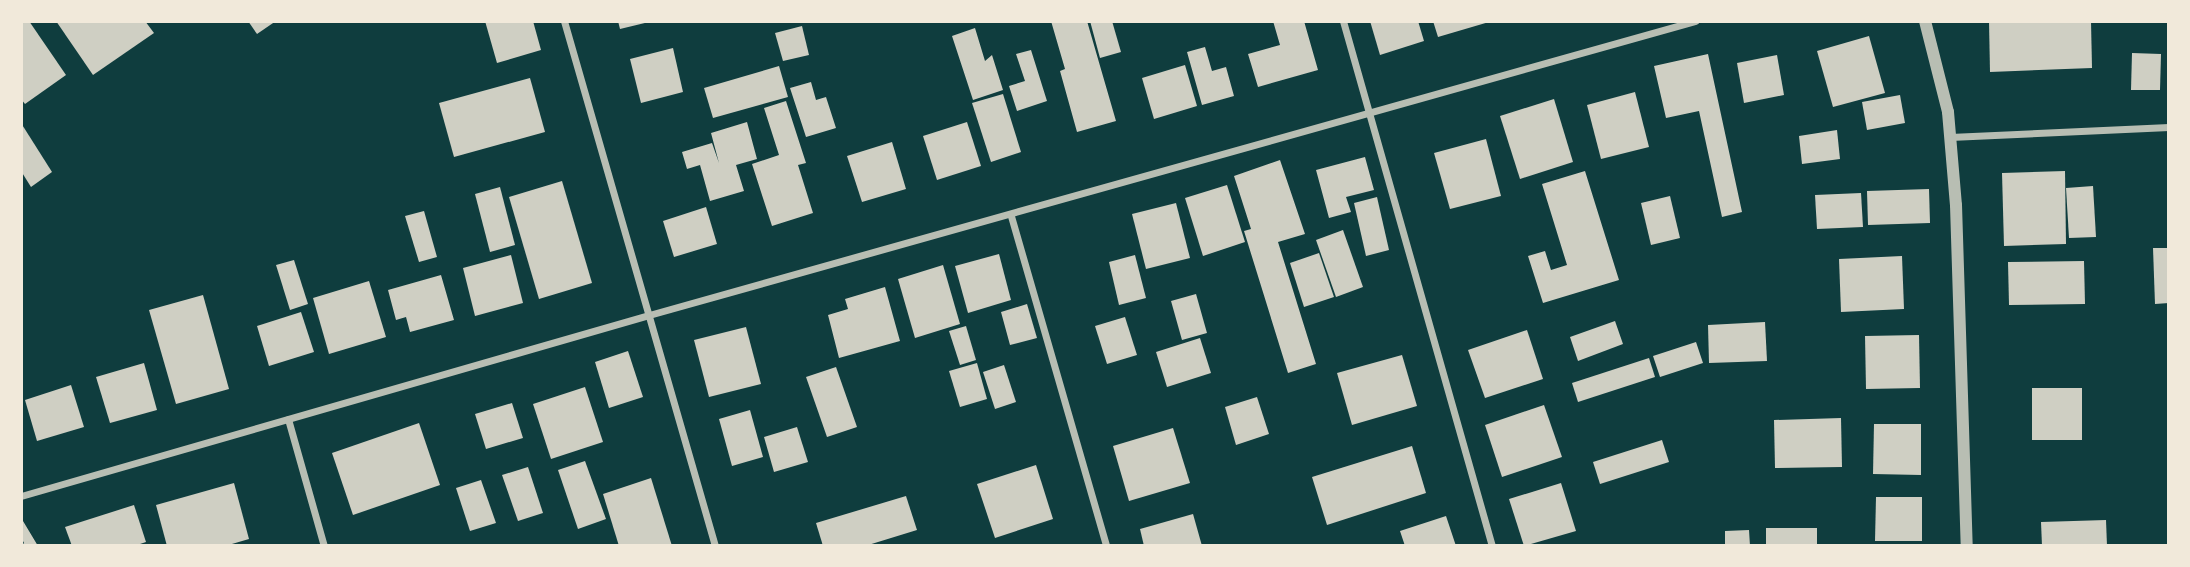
<!DOCTYPE html>
<style>
body{margin:0}
#map{position:relative;width:2190px;height:567px;overflow:hidden;background:#0f3d3e;font-family:"Crimson Pro",serif}
div>[style]{position:absolute}
[style*='--x']{left:calc(var(--x)*1px);top:calc(var(--y)*1px);width:calc(var(--w)*1px);rotate:calc(var(--a)*1deg)}
.building>*{inset:0;background:#cfcfc3}
.minor>*{height:7px;margin:-3.5px;padding:0 3.5px;transform-origin:3.5px;border-radius:3.5px;background:#b8beb3}
.tertiary>*{height:12px;margin:-6px;padding:0 6px;transform-origin:6px;border-radius:6px;background:#b8beb3}
span{translate:-50% -50%;white-space:nowrap;text-align:center;line-height:1.15;-webkit-text-stroke:5px #f1e9da;paint-order:stroke}
.frame{position:absolute;inset:0;border:23px solid #f1e9da;pointer-events:none}
</style>
<div id="map">
<div class="building">
<i style="clip-path:polygon(21px 21px,29px 21px,66px 75px,25px 104px,21px 99px)"></i>
<i style="clip-path:polygon(56px 21px,145px 21px,154px 33px,93px 75px)"></i>
<i style="clip-path:polygon(248px 21px,276px 21px,257px 34px)"></i>
<i style="clip-path:polygon(485px 21px,533px 21px,541px 50px,497px 63px)"></i>
<i style="clip-path:polygon(618px 21px,648px 21px,649px 22px,620px 29px)"></i>
<i style="clip-path:polygon(1051px 21px,1087px 21px,1116px 121px,1077px 132px,1060px 71px,1065px 69px)"></i>
<i style="clip-path:polygon(1090px 21px,1112px 21px,1121px 52px,1100px 58px)"></i>
<i style="clip-path:polygon(1273px 21px,1304px 21px,1318px 70px,1258px 87px,1248px 54px,1280px 45px)"></i>
<i style="clip-path:polygon(1370px 21px,1418px 21px,1424px 41px,1380px 55px)"></i>
<i style="clip-path:polygon(1433px 21px,1489px 21px,1489px 22px,1438px 37px)"></i>
<i style="clip-path:polygon(1989px 21px,2091px 21px,2092px 68px,1990px 72px)"></i>
<i style="clip-path:polygon(802px 26px,809px 55px,783px 61px,775px 33px)"></i>
<i style="clip-path:polygon(975px 28px,985px 61px,992px 55px,1003px 90px,973px 100px,952px 36px)"></i>
<i style="clip-path:polygon(1869px 36px,1885px 93px,1833px 107px,1817px 51px)"></i>
<i style="clip-path:polygon(1205px 47px,1212px 71px,1226px 67px,1234px 96px,1202px 105px,1187px 52px)"></i>
<i style="clip-path:polygon(673px 48px,683px 92px,641px 103px,630px 59px)"></i>
<i style="clip-path:polygon(1031px 50px,1047px 101px,1017px 111px,1009px 86px,1025px 81px,1016px 54px)"></i>
<i style="clip-path:polygon(2132px 53px,2161px 54px,2160px 90px,2131px 90px)"></i>
<i style="clip-path:polygon(1708px 54px,1742px 212px,1722px 217px,1699px 111px,1666px 118px,1654px 66px)"></i>
<i style="clip-path:polygon(1777px 55px,1784px 95px,1744px 103px,1737px 63px)"></i>
<i style="clip-path:polygon(1185px 65px,1197px 106px,1154px 119px,1142px 78px)"></i>
<i style="clip-path:polygon(779px 66px,788px 97px,713px 118px,704px 88px)"></i>
<i style="clip-path:polygon(530px 78px,545px 132px,454px 157px,439px 103px)"></i>
<i style="clip-path:polygon(811px 82px,816px 100px,826px 97px,836px 128px,806px 137px,790px 88px)"></i>
<i style="clip-path:polygon(1635px 92px,1649px 147px,1601px 159px,1587px 105px)"></i>
<i style="clip-path:polygon(1003px 94px,1021px 152px,991px 162px,972px 103px)"></i>
<i style="clip-path:polygon(1900px 95px,1905px 123px,1867px 130px,1862px 102px)"></i>
<i style="clip-path:polygon(1554px 99px,1573px 162px,1520px 179px,1500px 116px)"></i>
<i style="clip-path:polygon(786px 101px,806px 163px,798px 165px,813px 213px,772px 226px,752px 164px,779px 155px,764px 108px)"></i>
<i style="clip-path:polygon(747px 122px,757px 159px,736px 165px,744px 191px,710px 201px,700px 165px,687px 169px,682px 152px,712px 143px,719px 163px,711px 133px)"></i>
<i style="clip-path:polygon(967px 122px,981px 166px,937px 180px,923px 136px)"></i>
<i style="clip-path:polygon(21px 123px,52px 172px,31px 187px,21px 171px)"></i>
<i style="clip-path:polygon(1837px 130px,1840px 159px,1802px 164px,1799px 136px)"></i>
<i style="clip-path:polygon(1486px 139px,1501px 196px,1450px 209px,1434px 153px)"></i>
<i style="clip-path:polygon(892px 142px,906px 189px,862px 202px,847px 156px)"></i>
<i style="clip-path:polygon(1365px 157px,1374px 190px,1346px 197px,1351px 212px,1329px 218px,1316px 170px)"></i>
<i style="clip-path:polygon(1280px 160px,1305px 234px,1278px 242px,1316px 364px,1288px 373px,1244px 231px,1251px 229px,1234px 176px)"></i>
<i style="clip-path:polygon(1585px 171px,1619px 280px,1543px 303px,1528px 256px,1545px 251px,1551px 270px,1567px 265px,1542px 184px)"></i>
<i style="clip-path:polygon(2065px 171px,2066px 244px,2004px 246px,2002px 173px)"></i>
<i style="clip-path:polygon(562px 181px,592px 283px,539px 299px,509px 197px)"></i>
<i style="clip-path:polygon(1227px 185px,1245px 242px,1203px 256px,1185px 198px)"></i>
<i style="clip-path:polygon(2093px 186px,2096px 237px,2069px 238px,2066px 188px)"></i>
<i style="clip-path:polygon(500px 187px,515px 245px,490px 252px,475px 194px)"></i>
<i style="clip-path:polygon(1929px 189px,1930px 223px,1868px 225px,1867px 191px)"></i>
<i style="clip-path:polygon(1861px 193px,1863px 227px,1817px 229px,1815px 195px)"></i>
<i style="clip-path:polygon(1670px 196px,1680px 238px,1651px 245px,1641px 203px)"></i>
<i style="clip-path:polygon(1377px 197px,1389px 250px,1366px 256px,1354px 203px)"></i>
<i style="clip-path:polygon(1176px 203px,1190px 258px,1146px 269px,1132px 214px)"></i>
<i style="clip-path:polygon(706px 207px,717px 244px,674px 257px,663px 221px)"></i>
<i style="clip-path:polygon(424px 211px,437px 257px,419px 262px,405px 216px)"></i>
<i style="clip-path:polygon(1343px 230px,1363px 287px,1336px 297px,1316px 240px)"></i>
<i style="clip-path:polygon(2153px 248px,2169px 248px,2169px 303px,2155px 304px)"></i>
<i style="clip-path:polygon(1319px 253px,1334px 297px,1304px 307px,1290px 263px)"></i>
<i style="clip-path:polygon(999px 254px,1011px 300px,968px 313px,955px 266px)"></i>
<i style="clip-path:polygon(511px 255px,523px 303px,475px 316px,463px 268px)"></i>
<i style="clip-path:polygon(1135px 255px,1146px 298px,1119px 305px,1109px 262px)"></i>
<i style="clip-path:polygon(1902px 256px,1904px 309px,1841px 312px,1839px 259px)"></i>
<i style="clip-path:polygon(294px 260px,308px 304px,290px 310px,276px 265px)"></i>
<i style="clip-path:polygon(2084px 261px,2085px 304px,2009px 305px,2008px 262px)"></i>
<i style="clip-path:polygon(943px 265px,960px 324px,915px 338px,898px 279px)"></i>
<i style="clip-path:polygon(441px 275px,454px 320px,410px 332px,406px 317px,396px 320px,388px 290px)"></i>
<i style="clip-path:polygon(369px 281px,386px 337px,329px 354px,313px 298px)"></i>
<i style="clip-path:polygon(885px 287px,900px 341px,839px 358px,828px 315px,848px 309px,845px 299px)"></i>
<i style="clip-path:polygon(1196px 294px,1207px 333px,1182px 340px,1171px 301px)"></i>
<i style="clip-path:polygon(203px 295px,229px 389px,176px 404px,149px 310px)"></i>
<i style="clip-path:polygon(1027px 304px,1037px 338px,1010px 345px,1001px 312px)"></i>
<i style="clip-path:polygon(301px 312px,314px 352px,269px 366px,257px 326px)"></i>
<i style="clip-path:polygon(1125px 317px,1137px 355px,1107px 364px,1095px 326px)"></i>
<i style="clip-path:polygon(1615px 321px,1623px 344px,1578px 361px,1570px 337px)"></i>
<i style="clip-path:polygon(1765px 322px,1767px 361px,1709px 363px,1708px 325px)"></i>
<i style="clip-path:polygon(966px 326px,976px 360px,960px 365px,949px 331px)"></i>
<i style="clip-path:polygon(746px 327px,761px 384px,709px 397px,694px 340px)"></i>
<i style="clip-path:polygon(1527px 330px,1543px 379px,1485px 398px,1468px 350px)"></i>
<i style="clip-path:polygon(1919px 335px,1920px 388px,1866px 389px,1865px 336px)"></i>
<i style="clip-path:polygon(1200px 338px,1211px 373px,1167px 387px,1156px 352px)"></i>
<i style="clip-path:polygon(1696px 342px,1703px 363px,1660px 377px,1653px 356px)"></i>
<i style="clip-path:polygon(628px 351px,643px 397px,609px 408px,595px 362px)"></i>
<i style="clip-path:polygon(1402px 355px,1417px 406px,1352px 425px,1337px 373px)"></i>
<i style="clip-path:polygon(1649px 358px,1655px 377px,1578px 402px,1572px 383px)"></i>
<i style="clip-path:polygon(144px 363px,157px 410px,110px 423px,96px 377px)"></i>
<i style="clip-path:polygon(977px 363px,987px 399px,960px 407px,949px 371px)"></i>
<i style="clip-path:polygon(1004px 365px,1016px 402px,995px 409px,983px 372px)"></i>
<i style="clip-path:polygon(836px 367px,857px 427px,827px 437px,806px 377px)"></i>
<i style="clip-path:polygon(71px 385px,84px 427px,37px 441px,25px 400px)"></i>
<i style="clip-path:polygon(585px 387px,603px 442px,551px 459px,533px 404px)"></i>
<i style="clip-path:polygon(2032px 388px,2082px 388px,2082px 440px,2032px 440px)"></i>
<i style="clip-path:polygon(1257px 397px,1269px 434px,1236px 445px,1225px 407px)"></i>
<i style="clip-path:polygon(512px 403px,523px 438px,486px 449px,475px 414px)"></i>
<i style="clip-path:polygon(1544px 405px,1562px 457px,1502px 477px,1485px 425px)"></i>
<i style="clip-path:polygon(750px 410px,763px 457px,732px 466px,719px 419px)"></i>
<i style="clip-path:polygon(1841px 418px,1842px 467px,1775px 468px,1774px 420px)"></i>
<i style="clip-path:polygon(419px 423px,440px 485px,353px 515px,332px 453px)"></i>
<i style="clip-path:polygon(1874px 424px,1921px 424px,1921px 475px,1873px 474px)"></i>
<i style="clip-path:polygon(797px 427px,808px 462px,774px 472px,764px 437px)"></i>
<i style="clip-path:polygon(1173px 428px,1190px 483px,1129px 501px,1113px 446px)"></i>
<i style="clip-path:polygon(1662px 440px,1669px 462px,1600px 484px,1593px 462px)"></i>
<i style="clip-path:polygon(1412px 446px,1426px 493px,1327px 525px,1312px 477px)"></i>
<i style="clip-path:polygon(585px 461px,606px 519px,578px 529px,558px 470px)"></i>
<i style="clip-path:polygon(1036px 465px,1053px 519px,995px 538px,977px 484px)"></i>
<i style="clip-path:polygon(528px 467px,543px 513px,518px 521px,502px 475px)"></i>
<i style="clip-path:polygon(651px 478px,672px 546px,619px 546px,603px 494px)"></i>
<i style="clip-path:polygon(481px 480px,496px 523px,470px 531px,456px 488px)"></i>
<i style="clip-path:polygon(234px 483px,249px 539px,225px 546px,167px 546px,156px 505px)"></i>
<i style="clip-path:polygon(1561px 483px,1576px 531px,1524px 546px,1509px 499px)"></i>
<i style="clip-path:polygon(906px 496px,917px 530px,865px 546px,823px 546px,816px 523px)"></i>
<i style="clip-path:polygon(1876px 497px,1922px 497px,1922px 541px,1875px 541px)"></i>
<i style="clip-path:polygon(134px 505px,146px 542px,134px 546px,72px 546px,65px 527px)"></i>
<i style="clip-path:polygon(1193px 514px,1202px 546px,1144px 546px,1140px 529px)"></i>
<i style="clip-path:polygon(1446px 516px,1456px 546px,1405px 546px,1400px 531px)"></i>
<i style="clip-path:polygon(2106px 520px,2107px 546px,2042px 546px,2041px 522px)"></i>
<i style="clip-path:polygon(23px 521px,38px 546px,21px 546px,24px 543px,21px 537px)"></i>
<i style="clip-path:polygon(1766px 528px,1817px 528px,1817px 546px,1766px 546px)"></i>
<i style="clip-path:polygon(1749px 530px,1750px 546px,1725px 546px,1725px 531px)"></i>
</div>
<div class="minor">
<i style="--x:564;--y:21;--w:546;--a:73.95"></i>
<i style="--x:1343;--y:21;--w:546;--a:74.16"></i>
<i style="--x:1950;--y:137;--w:219;--a:-2.6"></i>
<i style="--x:1011;--y:216;--w:343;--a:73.9"></i>
<i style="--x:288;--y:419;--w:132;--a:74.2"></i>
<i style="--x:21;--y:496;--w:654;--a:-16.08"></i>
<i style="--x:649;--y:315;--w:1087;--a:-15.7"></i>
</div>
<div class="tertiary">
<i style="--x:1925;--y:21;--w:94;--a:75.8"></i>
<i style="--x:1948;--y:112;--w:93;--a:85.1"></i>
<i style="--x:1956;--y:205;--w:341;--a:88.2"></i>
</div>
<div class="frame"></div>
</div>
